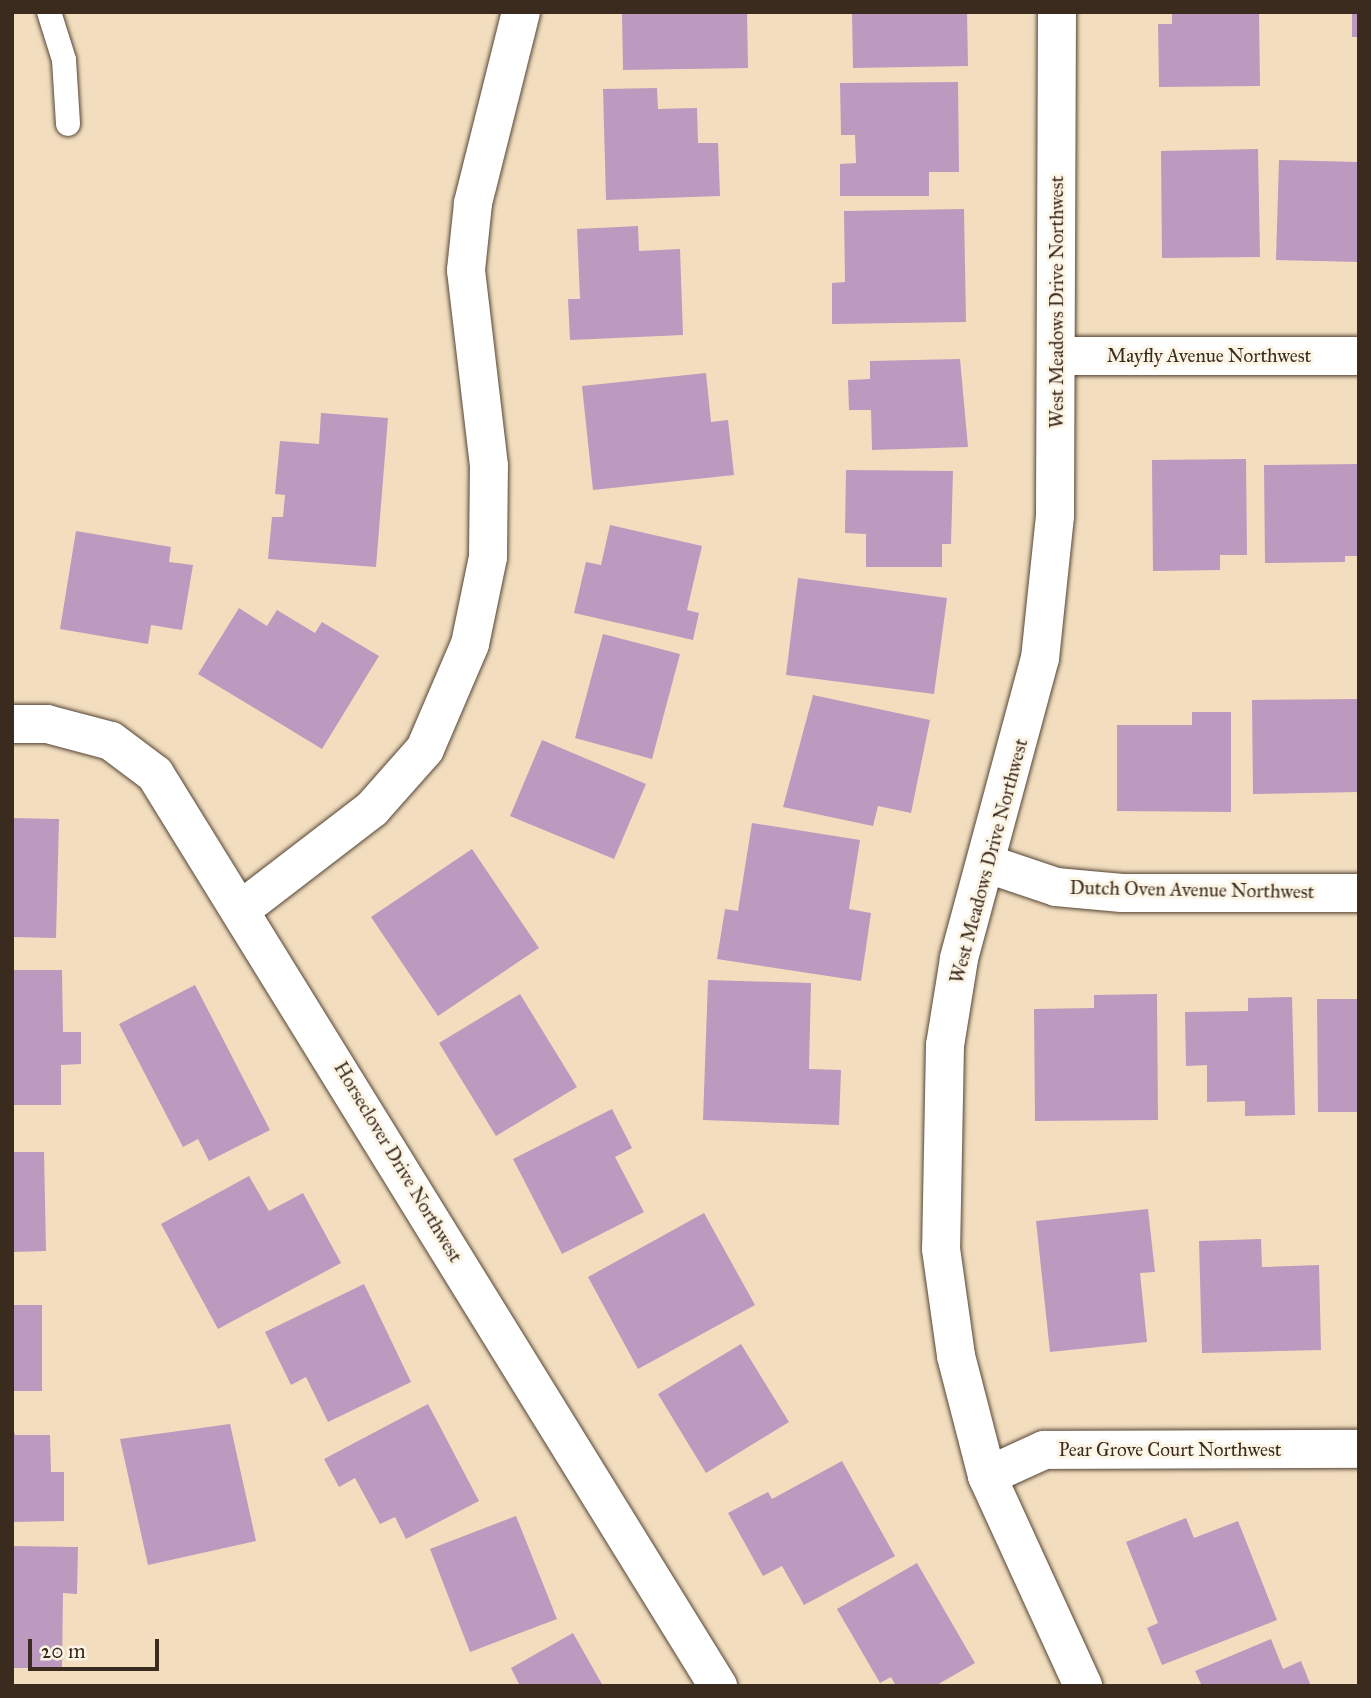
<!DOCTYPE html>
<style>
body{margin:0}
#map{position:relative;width:1371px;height:1698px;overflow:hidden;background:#f2debf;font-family:"IM FELL Great Primer",serif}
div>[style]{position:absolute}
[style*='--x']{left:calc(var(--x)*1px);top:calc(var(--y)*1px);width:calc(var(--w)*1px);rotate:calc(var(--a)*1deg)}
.building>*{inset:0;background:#bc99be}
.roads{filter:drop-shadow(0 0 2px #564536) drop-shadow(0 0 2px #564536)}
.service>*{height:24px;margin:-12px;padding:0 12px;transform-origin:12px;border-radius:12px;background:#fff}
.minor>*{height:38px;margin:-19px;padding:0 19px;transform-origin:19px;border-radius:19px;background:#fff}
span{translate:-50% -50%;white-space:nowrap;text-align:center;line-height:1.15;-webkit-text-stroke:6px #fcf5e5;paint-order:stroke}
.street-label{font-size:19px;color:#3b2a1e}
.frame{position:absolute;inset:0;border:14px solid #3b2a1e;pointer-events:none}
.scale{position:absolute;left:28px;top:1639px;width:131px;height:32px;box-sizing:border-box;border:4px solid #3b2a1e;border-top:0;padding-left:9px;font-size:21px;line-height:24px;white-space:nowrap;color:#3b2a1e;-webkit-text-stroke:5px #fcf5e5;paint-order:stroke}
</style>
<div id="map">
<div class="building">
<i style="clip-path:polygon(622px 12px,747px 12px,748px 68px,623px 70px)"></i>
<i style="clip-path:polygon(852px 12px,967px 12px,968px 66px,853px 68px)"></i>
<i style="clip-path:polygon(1172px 12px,1259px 12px,1260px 86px,1159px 87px,1158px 24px,1172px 24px)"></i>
<i style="clip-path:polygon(1352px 12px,1359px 12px,1359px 37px,1352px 37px)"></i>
<i style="clip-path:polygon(958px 82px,959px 172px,929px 172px,929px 196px,840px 196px,840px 164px,856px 163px,855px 135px,841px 135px,840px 83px)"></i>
<i style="clip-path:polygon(657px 88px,658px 109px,697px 108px,698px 143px,718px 143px,720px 196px,606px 200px,603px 89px)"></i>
<i style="clip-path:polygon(1258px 149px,1260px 257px,1162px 258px,1161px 151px)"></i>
<i style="clip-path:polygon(1279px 160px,1359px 162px,1359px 262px,1276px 260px)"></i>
<i style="clip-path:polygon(964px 209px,966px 322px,832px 324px,832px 283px,845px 282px,844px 211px)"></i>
<i style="clip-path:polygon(638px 226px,639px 251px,680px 249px,683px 335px,570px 340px,568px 299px,580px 299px,577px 229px)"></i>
<i style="clip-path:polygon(960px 359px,968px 447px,872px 450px,871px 410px,849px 410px,848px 380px,870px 379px,870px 361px)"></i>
<i style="clip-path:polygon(706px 373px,711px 422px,728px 420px,734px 475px,593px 490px,582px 386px)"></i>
<i style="clip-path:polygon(321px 413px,388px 418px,376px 567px,268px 559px,272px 517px,283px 517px,285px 495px,275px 494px,280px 441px,319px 444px)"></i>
<i style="clip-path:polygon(1246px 459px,1247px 555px,1220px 555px,1220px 570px,1153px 571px,1152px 460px)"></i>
<i style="clip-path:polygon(1359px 464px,1359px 556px,1345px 556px,1345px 562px,1265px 563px,1264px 465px)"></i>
<i style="clip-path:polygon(846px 470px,953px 471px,951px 544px,942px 544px,942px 567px,866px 567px,866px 534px,845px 533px)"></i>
<i style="clip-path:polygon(610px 525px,702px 546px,687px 610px,699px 613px,693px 640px,574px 613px,586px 562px,601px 565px)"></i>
<i style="clip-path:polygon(76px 531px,171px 547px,169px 562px,193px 565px,182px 630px,151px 625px,148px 644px,60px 629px)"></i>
<i style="clip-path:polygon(798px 578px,947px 598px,934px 694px,786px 675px)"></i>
<i style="clip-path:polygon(239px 608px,267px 626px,277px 610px,315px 633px,322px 622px,379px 656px,322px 749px,198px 674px)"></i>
<i style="clip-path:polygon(603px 634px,680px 654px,652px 759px,575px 738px)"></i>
<i style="clip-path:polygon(813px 695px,930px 720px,911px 813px,878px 806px,873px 826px,783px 807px)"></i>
<i style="clip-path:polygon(1359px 699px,1359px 792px,1253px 794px,1252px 700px)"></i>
<i style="clip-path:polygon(1192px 712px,1231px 712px,1231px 812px,1117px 811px,1117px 725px,1192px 725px)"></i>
<i style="clip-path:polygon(542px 740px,646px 784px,614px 859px,510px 816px)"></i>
<i style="clip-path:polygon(12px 818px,59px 819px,56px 938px,12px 937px)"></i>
<i style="clip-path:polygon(752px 823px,860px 840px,849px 909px,871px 913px,861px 981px,717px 959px,725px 909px,738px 911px)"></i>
<i style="clip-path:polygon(472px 849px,539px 948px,438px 1016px,371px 917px)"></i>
<i style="clip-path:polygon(12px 970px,62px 970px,63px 1032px,81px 1032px,81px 1064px,61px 1065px,61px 1105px,12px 1105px)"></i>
<i style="clip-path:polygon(708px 980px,811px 983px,809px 1069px,841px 1070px,839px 1125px,703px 1120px)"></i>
<i style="clip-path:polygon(195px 985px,270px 1130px,209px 1161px,198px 1139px,183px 1147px,119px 1024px)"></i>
<i style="clip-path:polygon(520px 994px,577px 1087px,496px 1136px,439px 1043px)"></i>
<i style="clip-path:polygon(1157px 994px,1158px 1120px,1035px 1121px,1034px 1009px,1094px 1008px,1094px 995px)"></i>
<i style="clip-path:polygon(1292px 997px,1295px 1115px,1245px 1116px,1245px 1101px,1207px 1102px,1207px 1065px,1186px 1066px,1185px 1012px,1248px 1011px,1248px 998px)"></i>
<i style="clip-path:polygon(1317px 999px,1359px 999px,1359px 1112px,1318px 1112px)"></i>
<i style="clip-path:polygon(612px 1109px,632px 1148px,615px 1157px,644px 1212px,562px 1254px,513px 1159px)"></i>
<i style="clip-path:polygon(12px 1152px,44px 1152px,46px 1251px,12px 1252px)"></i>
<i style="clip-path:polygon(249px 1176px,269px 1211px,303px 1193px,341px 1263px,218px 1329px,161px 1224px)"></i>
<i style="clip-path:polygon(1148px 1209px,1155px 1272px,1140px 1273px,1147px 1342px,1050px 1352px,1036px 1221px)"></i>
<i style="clip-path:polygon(704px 1213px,755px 1305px,638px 1369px,588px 1277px)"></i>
<i style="clip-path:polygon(1261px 1239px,1262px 1267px,1319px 1265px,1321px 1350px,1202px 1353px,1199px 1241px)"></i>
<i style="clip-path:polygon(364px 1284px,411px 1382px,328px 1422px,306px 1377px,291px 1385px,265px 1332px)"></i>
<i style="clip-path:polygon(12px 1305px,42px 1305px,42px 1391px,12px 1391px)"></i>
<i style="clip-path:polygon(741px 1344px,789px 1422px,706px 1473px,658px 1394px)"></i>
<i style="clip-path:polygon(428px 1404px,479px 1501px,406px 1539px,395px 1517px,380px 1524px,355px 1478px,339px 1487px,324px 1459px)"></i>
<i style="clip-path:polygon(230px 1424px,256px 1541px,148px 1565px,120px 1439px)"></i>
<i style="clip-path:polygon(12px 1425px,15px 1435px,50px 1435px,51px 1472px,64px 1472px,64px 1521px,12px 1522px)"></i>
<i style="clip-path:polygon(842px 1461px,895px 1556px,804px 1605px,782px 1566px,763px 1576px,728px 1513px,768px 1492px,772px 1499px)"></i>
<i style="clip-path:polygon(516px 1516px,557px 1619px,470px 1652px,430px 1549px)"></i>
<i style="clip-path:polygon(1186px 1518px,1194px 1538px,1238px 1521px,1277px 1620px,1162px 1665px,1147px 1628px,1158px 1623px,1126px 1542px)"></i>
<i style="clip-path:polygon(12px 1546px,78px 1547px,77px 1594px,63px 1593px,62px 1668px,12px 1668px)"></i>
<i style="clip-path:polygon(917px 1563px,975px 1663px,935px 1686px,896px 1686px,891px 1677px,880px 1683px,837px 1609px)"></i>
<i style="clip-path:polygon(573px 1633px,603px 1686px,520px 1686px,511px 1668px)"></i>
<i style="clip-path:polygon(1271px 1639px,1283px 1669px,1301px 1661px,1311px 1686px,1202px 1686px,1195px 1671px)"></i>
</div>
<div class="roads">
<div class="service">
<i style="--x:49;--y:12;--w:50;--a:72.6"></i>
<i style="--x:64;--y:60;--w:64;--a:86.4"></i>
</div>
<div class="minor">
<i style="--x:1057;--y:12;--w:504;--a:90.23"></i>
<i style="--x:1055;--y:516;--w:143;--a:96"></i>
<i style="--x:1040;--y:658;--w:312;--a:105.1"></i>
<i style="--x:959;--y:959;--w:87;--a:99.2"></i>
<i style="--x:945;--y:1045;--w:204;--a:91.1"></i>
<i style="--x:941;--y:1249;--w:108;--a:82"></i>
<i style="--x:956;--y:1356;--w:124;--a:75.5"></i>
<i style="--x:987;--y:1476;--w:231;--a:65.4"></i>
<i style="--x:1059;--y:356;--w:300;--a:0"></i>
<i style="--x:12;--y:724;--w:35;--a:0"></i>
<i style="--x:47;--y:724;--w:66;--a:14.9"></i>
<i style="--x:111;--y:741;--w:55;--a:36.9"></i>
<i style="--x:155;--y:774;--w:1072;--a:58.31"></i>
<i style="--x:988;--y:864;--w:72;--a:18.7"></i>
<i style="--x:1056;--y:887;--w:66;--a:5.2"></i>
<i style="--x:1122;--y:893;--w:237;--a:0"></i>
<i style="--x:243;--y:908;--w:163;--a:-37.5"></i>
<i style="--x:372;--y:809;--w:80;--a:-48.5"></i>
<i style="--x:425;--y:749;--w:114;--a:-66.8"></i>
<i style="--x:470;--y:644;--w:89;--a:-78.3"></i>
<i style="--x:488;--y:557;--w:91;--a:-89.4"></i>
<i style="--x:489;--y:466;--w:197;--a:-96.7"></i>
<i style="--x:466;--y:270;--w:67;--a:-84"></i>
<i style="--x:473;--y:203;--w:197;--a:-75.9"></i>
<i style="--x:987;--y:1476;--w:63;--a:-24.5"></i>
<i style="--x:1044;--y:1450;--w:315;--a:-0.2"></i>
</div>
</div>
<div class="street-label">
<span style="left:1057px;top:302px;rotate:-90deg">West Meadows Drive Northwest</span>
<span style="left:1209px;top:356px">Mayfly Avenue Northwest</span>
<span style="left:989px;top:861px;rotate:-75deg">West Meadows Drive Northwest</span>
<span style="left:1192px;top:890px;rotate:1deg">Dutch Oven Avenue Northwest</span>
<span style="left:398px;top:1162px;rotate:59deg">Horseclover Drive Northwest</span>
<span style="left:1170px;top:1450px">Pear Grove Court Northwest</span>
</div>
<div class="frame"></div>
<div class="scale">20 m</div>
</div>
